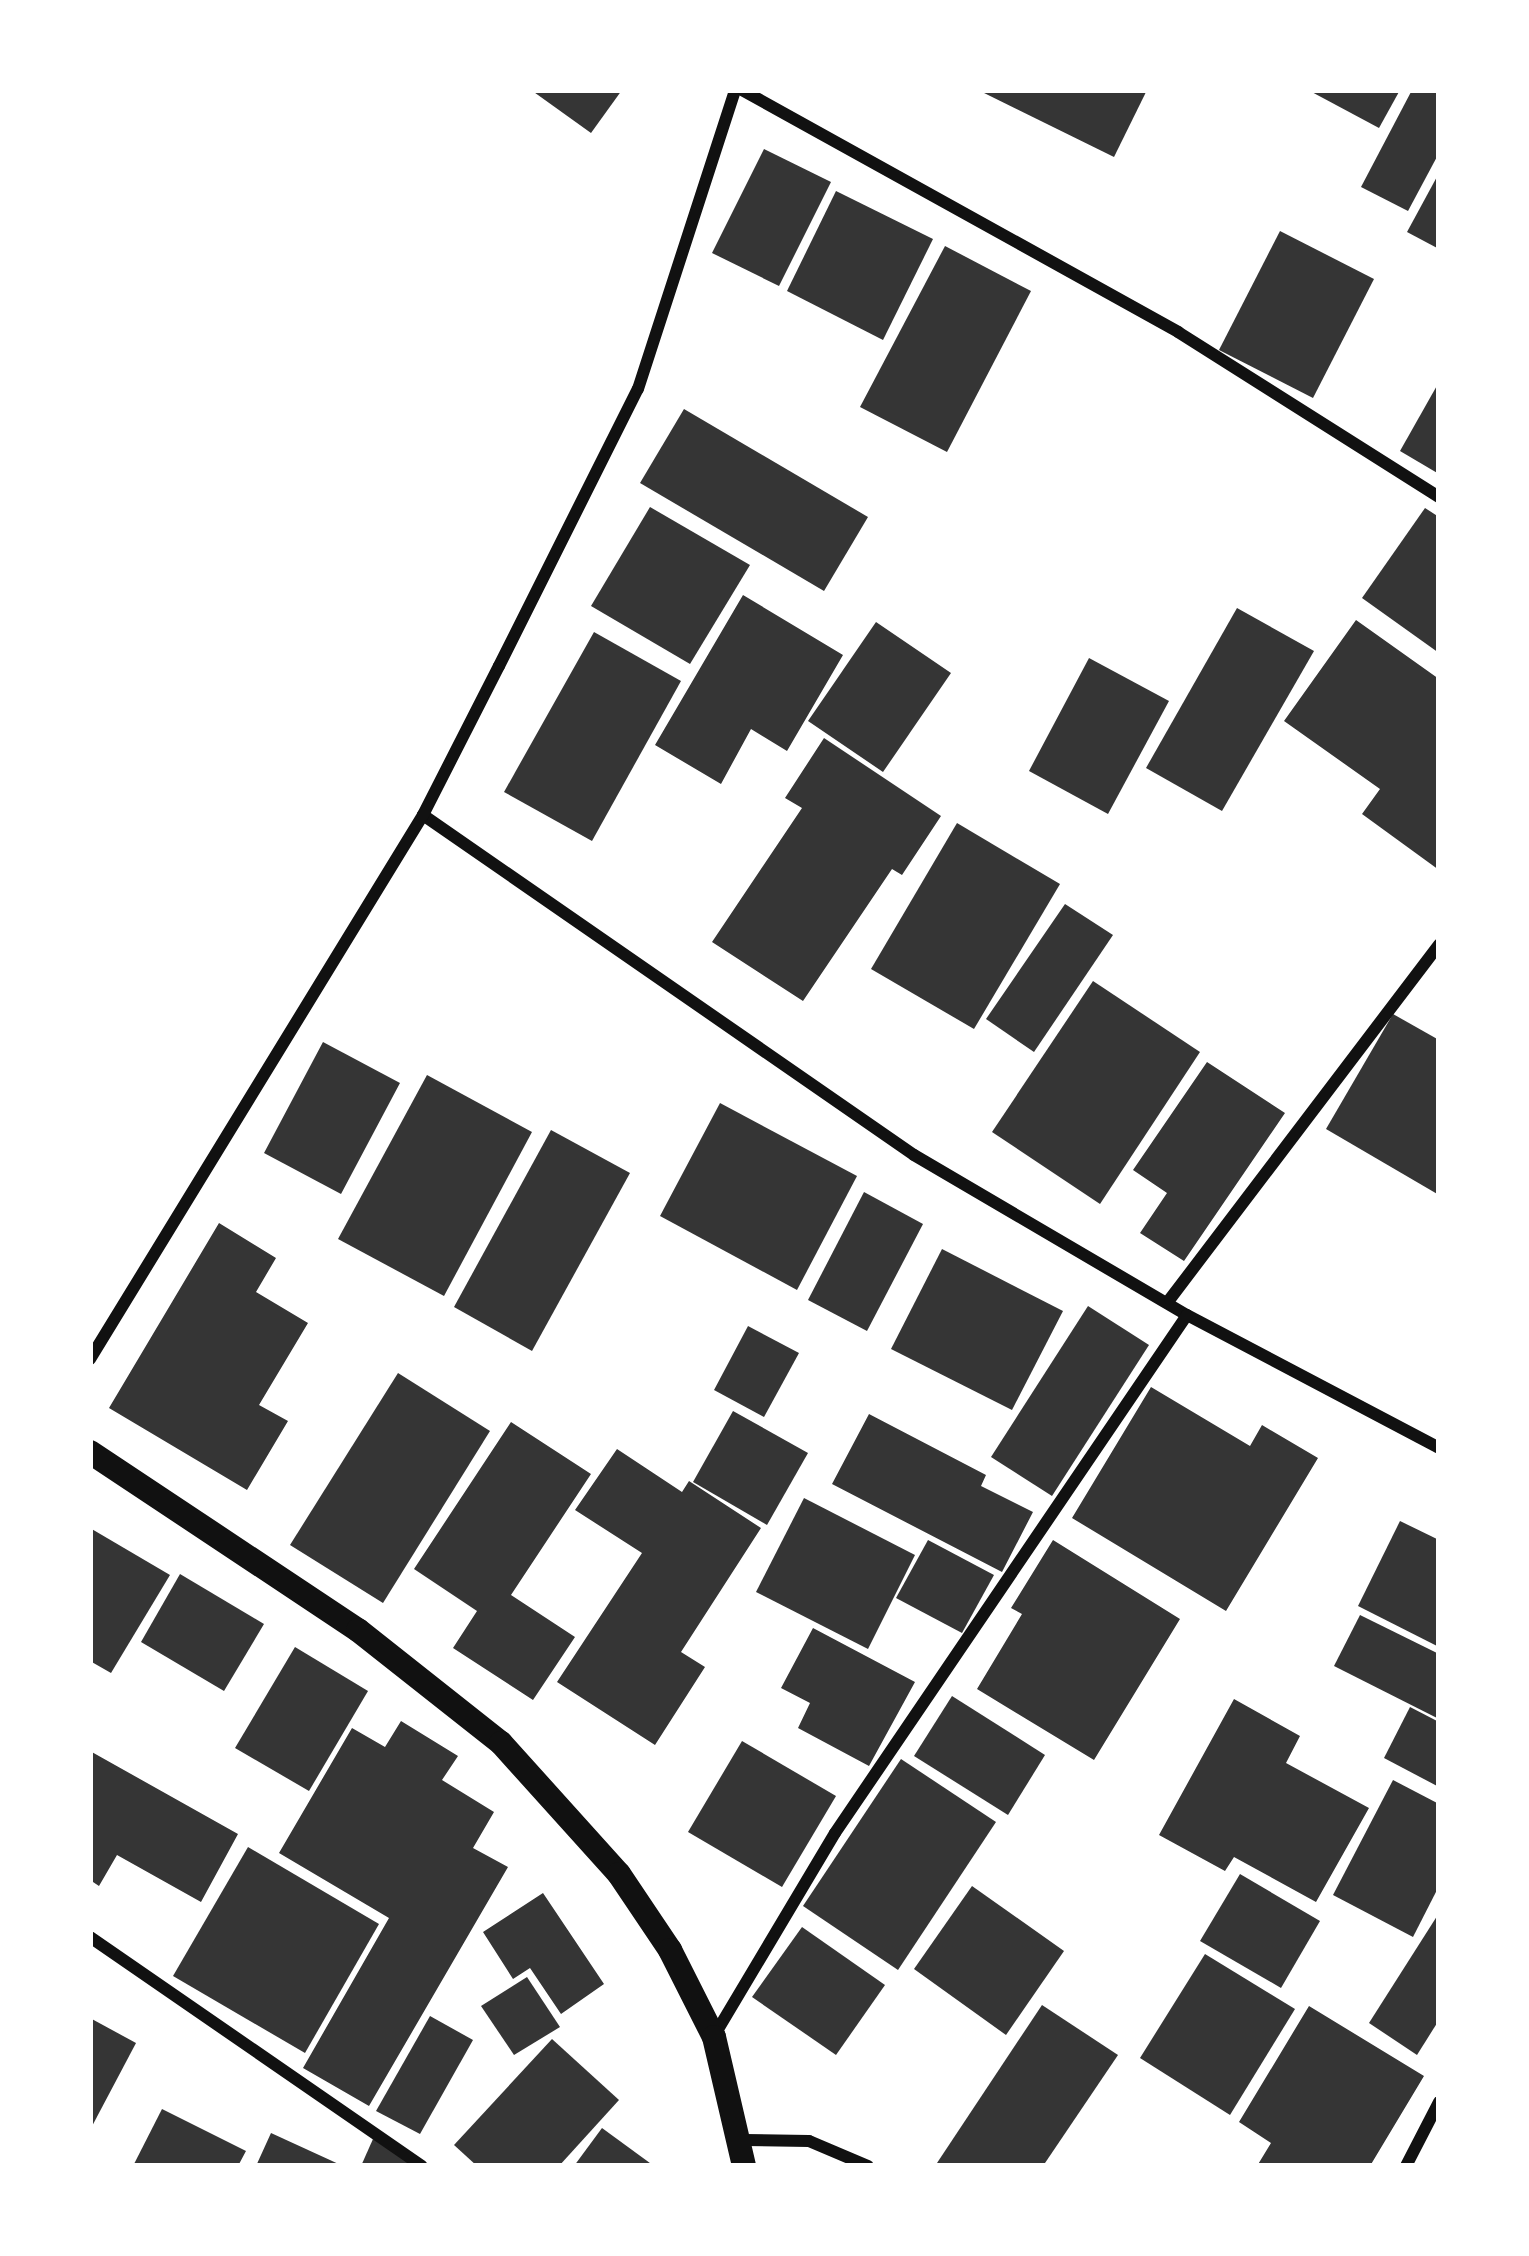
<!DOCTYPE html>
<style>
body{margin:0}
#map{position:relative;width:1529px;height:2256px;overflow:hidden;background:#fff;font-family:"Asap Condensed",sans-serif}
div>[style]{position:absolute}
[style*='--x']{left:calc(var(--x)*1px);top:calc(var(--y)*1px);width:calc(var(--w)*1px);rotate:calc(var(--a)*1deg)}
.building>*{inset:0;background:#353535}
.minor>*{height:12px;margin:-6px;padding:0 6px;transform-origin:6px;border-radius:6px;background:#111}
.secondary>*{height:24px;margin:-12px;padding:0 12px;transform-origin:12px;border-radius:12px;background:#111}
span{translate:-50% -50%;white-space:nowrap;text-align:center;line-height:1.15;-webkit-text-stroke:9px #fff;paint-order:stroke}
.frame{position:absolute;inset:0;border:93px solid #fff;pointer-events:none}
</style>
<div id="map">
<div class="building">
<i style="clip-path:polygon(531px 90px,622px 90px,591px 133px)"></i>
<i style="clip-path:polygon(978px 90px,1147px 90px,1114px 157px)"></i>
<i style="clip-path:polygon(1308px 90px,1400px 90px,1379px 128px)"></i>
<i style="clip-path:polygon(1412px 90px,1439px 90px,1439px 153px,1408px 211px,1361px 187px)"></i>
<i style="clip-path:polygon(764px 149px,831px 182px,779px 286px,712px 253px)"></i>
<i style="clip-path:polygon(1439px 173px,1439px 249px,1407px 232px)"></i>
<i style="clip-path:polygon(836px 191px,933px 239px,883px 340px,787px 291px)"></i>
<i style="clip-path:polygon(1280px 231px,1374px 279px,1313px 398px,1219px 350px)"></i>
<i style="clip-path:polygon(945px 246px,1031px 291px,947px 452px,860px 407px)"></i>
<i style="clip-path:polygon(1439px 382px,1439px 474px,1400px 451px)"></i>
<i style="clip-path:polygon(684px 409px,868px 517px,824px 591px,640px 483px)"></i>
<i style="clip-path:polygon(650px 507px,750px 565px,690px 664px,591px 606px)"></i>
<i style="clip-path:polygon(1425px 508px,1439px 517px,1439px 653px,1362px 598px)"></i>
<i style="clip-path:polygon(743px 595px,843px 655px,787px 751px,751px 729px,721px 784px,655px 745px)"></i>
<i style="clip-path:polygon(1237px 608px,1314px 651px,1222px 811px,1146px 768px)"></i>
<i style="clip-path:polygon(1356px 620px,1439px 679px,1439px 870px,1362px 814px,1380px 789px,1284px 721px)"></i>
<i style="clip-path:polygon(876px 622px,951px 673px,883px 772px,808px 721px)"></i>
<i style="clip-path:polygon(594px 632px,681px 681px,592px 841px,504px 792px)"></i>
<i style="clip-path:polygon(1089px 658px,1169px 701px,1108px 814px,1029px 771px)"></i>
<i style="clip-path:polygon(824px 738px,941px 816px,902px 875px,892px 869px,803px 1001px,712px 942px,802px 808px,785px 798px)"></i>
<i style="clip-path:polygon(957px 823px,1060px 884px,974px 1029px,871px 969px)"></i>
<i style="clip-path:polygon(1065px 904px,1113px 935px,1034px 1052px,986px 1019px)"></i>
<i style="clip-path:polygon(1093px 981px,1200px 1052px,1100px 1204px,992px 1132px)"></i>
<i style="clip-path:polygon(1393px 1014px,1439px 1040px,1439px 1195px,1326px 1129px)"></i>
<i style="clip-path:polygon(323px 1042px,400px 1083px,341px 1194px,264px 1153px)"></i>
<i style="clip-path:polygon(1207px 1062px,1285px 1113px,1184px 1261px,1140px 1233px,1167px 1193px,1133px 1170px)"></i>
<i style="clip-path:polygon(427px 1075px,532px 1132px,444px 1296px,338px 1239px)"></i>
<i style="clip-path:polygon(720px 1103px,857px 1176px,797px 1290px,660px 1216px)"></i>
<i style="clip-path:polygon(551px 1130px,630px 1173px,532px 1351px,454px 1307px)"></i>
<i style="clip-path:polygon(864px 1192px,923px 1224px,867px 1331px,808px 1300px)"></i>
<i style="clip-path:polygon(219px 1223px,276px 1258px,256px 1292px,308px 1323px,259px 1405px,288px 1421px,247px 1490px,109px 1408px)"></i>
<i style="clip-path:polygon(942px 1249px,1063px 1311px,1012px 1410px,891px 1349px)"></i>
<i style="clip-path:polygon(1088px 1306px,1149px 1345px,1052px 1496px,991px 1457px)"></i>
<i style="clip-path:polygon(748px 1326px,799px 1353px,764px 1417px,714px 1390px)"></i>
<i style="clip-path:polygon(398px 1373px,490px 1431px,383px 1603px,290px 1545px)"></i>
<i style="clip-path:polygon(1151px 1387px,1250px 1446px,1262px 1425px,1318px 1458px,1226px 1611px,1072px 1518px)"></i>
<i style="clip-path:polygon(733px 1411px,808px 1453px,767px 1525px,693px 1482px)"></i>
<i style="clip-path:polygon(869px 1414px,986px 1475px,981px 1486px,1033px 1512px,1002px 1572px,832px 1484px)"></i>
<i style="clip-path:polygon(511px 1422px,591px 1474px,511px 1595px,575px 1637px,533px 1700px,453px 1648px,477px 1611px,414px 1569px)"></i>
<i style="clip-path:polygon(617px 1449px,682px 1492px,689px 1481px,761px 1528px,681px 1652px,705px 1667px,655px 1745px,557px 1682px,642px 1553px,575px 1510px)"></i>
<i style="clip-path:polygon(804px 1498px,915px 1555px,868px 1649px,756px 1592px)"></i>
<i style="clip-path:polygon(1400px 1521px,1439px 1540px,1439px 1647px,1358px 1606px)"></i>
<i style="clip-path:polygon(90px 1528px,170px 1575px,111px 1673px,90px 1661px)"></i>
<i style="clip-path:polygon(928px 1540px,994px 1575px,962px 1633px,896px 1598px)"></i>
<i style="clip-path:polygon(1053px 1540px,1180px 1619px,1094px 1760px,977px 1689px,1022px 1614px,1011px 1608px)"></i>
<i style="clip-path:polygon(180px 1574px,264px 1624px,224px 1691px,141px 1642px)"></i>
<i style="clip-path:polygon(1360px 1615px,1439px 1654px,1439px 1719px,1334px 1666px)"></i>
<i style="clip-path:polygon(813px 1628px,915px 1682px,869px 1766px,798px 1728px,810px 1703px,781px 1688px)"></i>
<i style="clip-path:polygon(295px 1647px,368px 1691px,309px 1791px,235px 1748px)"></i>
<i style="clip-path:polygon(952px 1696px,1045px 1755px,1008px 1815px,914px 1756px)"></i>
<i style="clip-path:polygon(1234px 1699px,1300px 1736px,1286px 1763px,1369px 1808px,1316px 1902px,1234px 1857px,1225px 1871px,1159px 1835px)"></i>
<i style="clip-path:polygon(1410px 1707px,1439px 1722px,1439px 1787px,1384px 1758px)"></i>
<i style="clip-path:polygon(401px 1721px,458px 1756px,442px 1780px,494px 1812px,473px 1848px,508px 1867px,369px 2106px,303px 2068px,389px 1918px,279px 1853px,352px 1728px,385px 1747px)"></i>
<i style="clip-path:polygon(742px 1741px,836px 1796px,782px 1887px,688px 1832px)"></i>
<i style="clip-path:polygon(90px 1751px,238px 1834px,201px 1902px,117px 1855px,99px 1886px,90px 1880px)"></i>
<i style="clip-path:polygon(901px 1759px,996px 1822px,898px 1970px,803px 1906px)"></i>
<i style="clip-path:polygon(1393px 1780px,1439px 1804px,1439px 1886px,1413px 1937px,1333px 1895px)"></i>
<i style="clip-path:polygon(248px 1847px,379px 1924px,305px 2053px,173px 1976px)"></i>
<i style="clip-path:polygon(1240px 1874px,1320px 1921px,1281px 1988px,1200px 1941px)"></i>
<i style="clip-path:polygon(972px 1886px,1064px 1951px,1006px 2035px,914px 1969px)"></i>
<i style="clip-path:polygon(543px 1893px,604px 1984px,561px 2014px,530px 1968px,513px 1979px,483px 1932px)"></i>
<i style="clip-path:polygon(1439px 1913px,1439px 2020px,1417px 2055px,1369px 2023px)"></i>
<i style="clip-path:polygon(802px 1927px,885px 1985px,836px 2055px,752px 1997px)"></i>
<i style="clip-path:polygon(1205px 1954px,1295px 2009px,1230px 2115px,1140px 2058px)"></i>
<i style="clip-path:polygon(527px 1977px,560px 2027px,514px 2055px,481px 2006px)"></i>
<i style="clip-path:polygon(1042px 2005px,1118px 2055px,1043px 2166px,935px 2166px)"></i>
<i style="clip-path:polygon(1309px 2006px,1424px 2076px,1370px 2166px,1257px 2166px,1271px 2143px,1239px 2122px)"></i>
<i style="clip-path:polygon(430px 2016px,473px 2040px,420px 2134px,376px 2111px)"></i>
<i style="clip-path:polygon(90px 2018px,136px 2043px,90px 2130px)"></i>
<i style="clip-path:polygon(552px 2039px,619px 2100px,559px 2166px,477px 2166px,454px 2145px)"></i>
<i style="clip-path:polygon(162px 2109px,246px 2151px,238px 2166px,133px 2166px)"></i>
<i style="clip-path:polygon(602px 2128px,654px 2166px,574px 2166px)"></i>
<i style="clip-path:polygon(271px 2133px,343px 2166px,256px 2166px)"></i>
<i style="clip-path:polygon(373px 2139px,411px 2157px,407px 2166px,361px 2166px)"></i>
</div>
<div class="minor">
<i style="--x:742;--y:90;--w:499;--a:29"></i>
<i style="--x:1178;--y:332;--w:309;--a:32.3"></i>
<i style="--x:423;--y:815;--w:597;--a:34.7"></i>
<i style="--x:914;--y:1155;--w:316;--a:30.4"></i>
<i style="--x:1187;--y:1315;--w:285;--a:27.8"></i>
<i style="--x:1170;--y:1299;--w:445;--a:-52.8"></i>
<i style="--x:90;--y:1359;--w:638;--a:-58.53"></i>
<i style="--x:423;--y:815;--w:167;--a:-63"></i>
<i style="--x:499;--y:666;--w:310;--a:-63.4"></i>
<i style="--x:638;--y:389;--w:314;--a:-72"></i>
<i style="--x:90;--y:1937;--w:403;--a:34.6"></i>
<i style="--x:714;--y:2036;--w:236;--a:-59.2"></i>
<i style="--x:835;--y:1833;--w:626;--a:-55.8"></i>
<i style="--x:744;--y:2140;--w:65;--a:0.9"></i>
<i style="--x:809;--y:2141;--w:64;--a:23"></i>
<i style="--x:1406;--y:2166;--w:72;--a:-62.7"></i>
</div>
<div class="secondary">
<i style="--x:90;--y:1452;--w:322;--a:33.6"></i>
<i style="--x:358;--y:1630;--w:182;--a:38.3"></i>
<i style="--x:501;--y:1743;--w:176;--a:48"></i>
<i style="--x:619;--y:1874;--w:92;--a:56.1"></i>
<i style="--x:670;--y:1950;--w:97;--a:63.2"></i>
<i style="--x:714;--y:2037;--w:132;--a:76.9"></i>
</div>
<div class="frame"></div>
</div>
